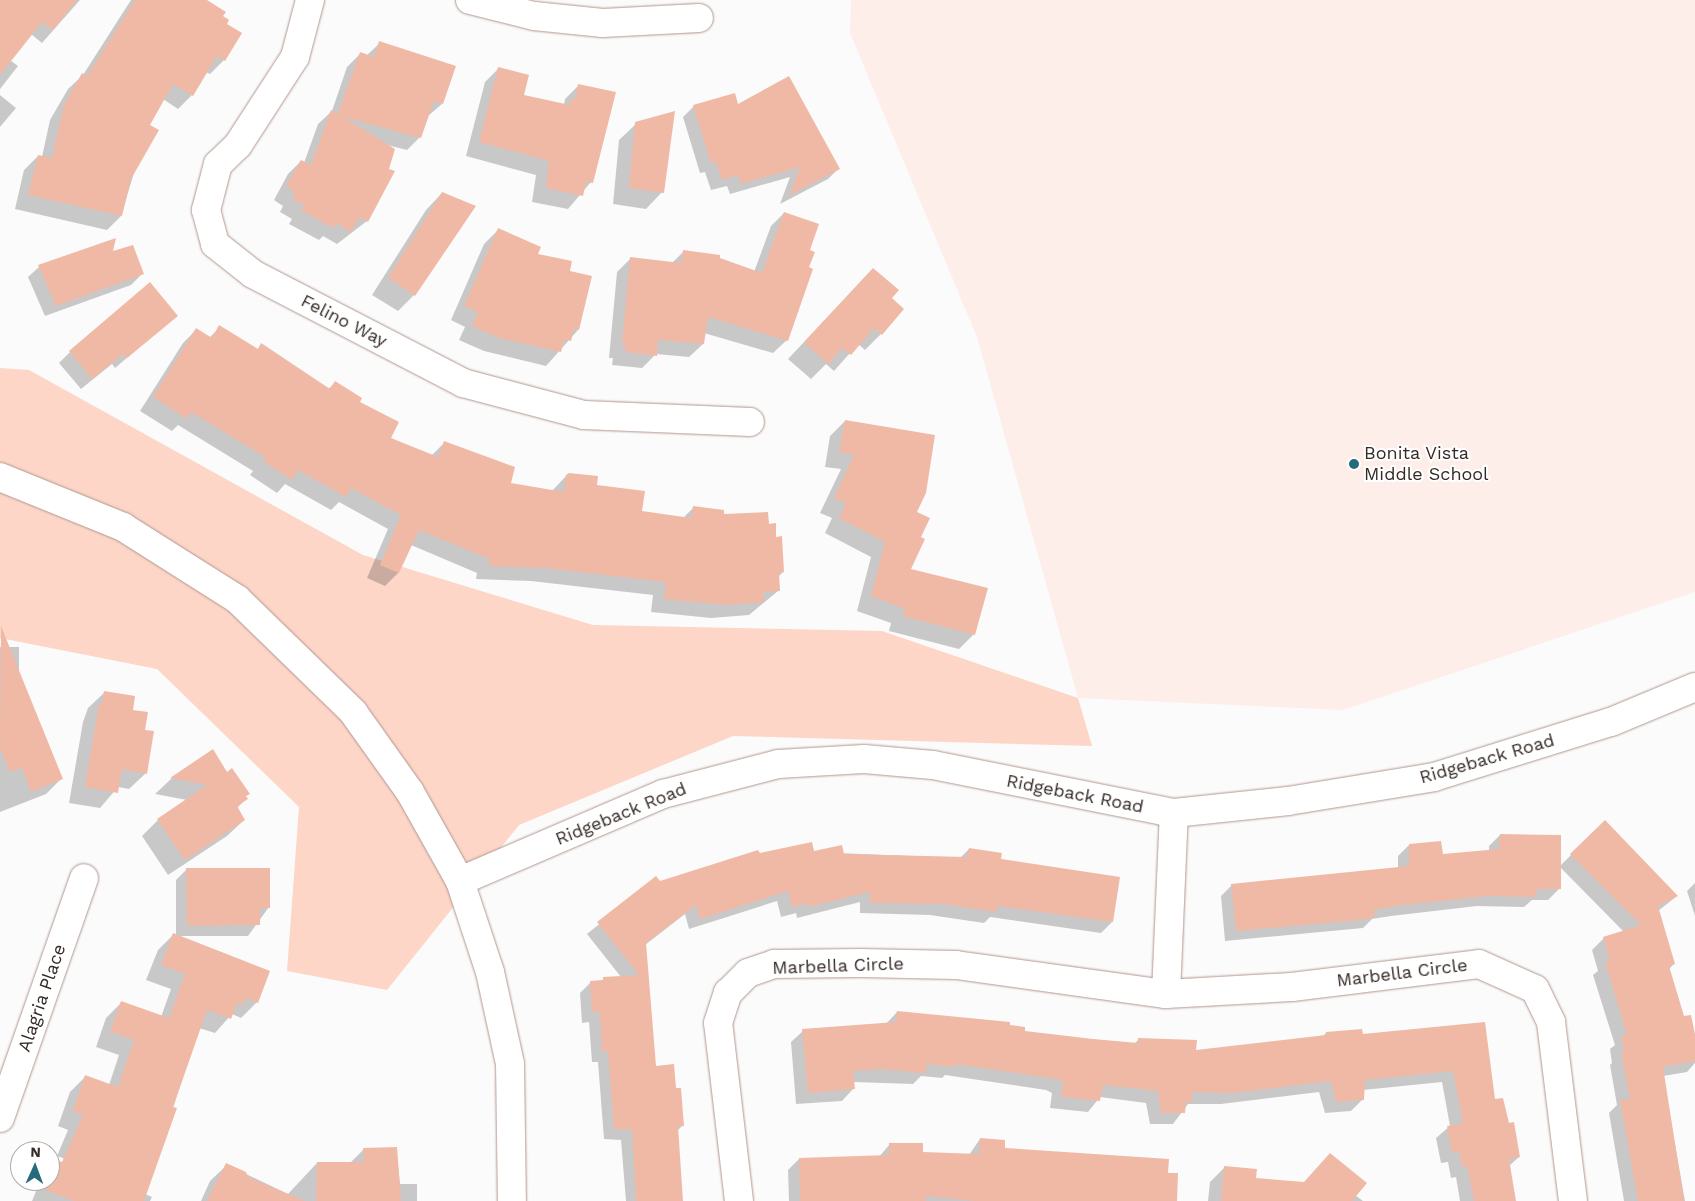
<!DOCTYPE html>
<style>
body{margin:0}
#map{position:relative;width:1695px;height:1201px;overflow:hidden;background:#fbfbfb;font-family:"Work Sans",sans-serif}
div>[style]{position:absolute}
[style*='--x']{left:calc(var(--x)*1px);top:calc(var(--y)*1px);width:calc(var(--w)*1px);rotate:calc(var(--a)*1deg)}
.built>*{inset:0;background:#feeee9}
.green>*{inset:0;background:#fdd6c8}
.shadow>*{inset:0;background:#0003}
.building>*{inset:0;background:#f0b9a6}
.roads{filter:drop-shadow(0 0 1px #b1968d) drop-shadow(0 0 1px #b1968d)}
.minor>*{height:28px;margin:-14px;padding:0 14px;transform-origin:14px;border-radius:14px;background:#fff}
.dots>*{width:14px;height:14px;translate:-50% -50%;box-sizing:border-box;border:2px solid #fff;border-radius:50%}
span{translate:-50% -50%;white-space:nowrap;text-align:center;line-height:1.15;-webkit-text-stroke:4px #fff;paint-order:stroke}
.street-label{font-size:18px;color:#352a26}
.poi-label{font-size:18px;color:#352a26}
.left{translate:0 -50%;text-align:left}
.north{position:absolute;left:10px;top:1141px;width:50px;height:50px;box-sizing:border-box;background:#fff;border:1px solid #aeaaa8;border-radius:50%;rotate:2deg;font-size:14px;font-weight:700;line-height:20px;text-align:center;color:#352a26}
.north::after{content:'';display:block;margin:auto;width:18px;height:22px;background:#276a7c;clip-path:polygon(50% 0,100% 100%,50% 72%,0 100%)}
</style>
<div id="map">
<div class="built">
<i style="clip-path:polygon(851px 0,1695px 0,1695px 592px,1343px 710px,1078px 698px,977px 337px,850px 33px)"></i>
</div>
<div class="green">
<i style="clip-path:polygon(0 368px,29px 370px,363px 555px,593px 625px,882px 631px,1078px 698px,1092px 746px,733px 736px,519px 825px,387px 990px,287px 971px,299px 807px,157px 669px,0 638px)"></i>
</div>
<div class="shadow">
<i style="clip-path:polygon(0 0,80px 0,42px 43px,31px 34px,10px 60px,18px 66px,0 89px)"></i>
<i style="clip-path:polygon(131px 0,206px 0,225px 24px,224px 60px,210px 74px,206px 72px,192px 95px,178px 109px,163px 99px,148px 126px,121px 216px,107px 230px,15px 209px,24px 170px,38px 156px,42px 157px,50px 120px,68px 89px,83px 75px)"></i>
<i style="clip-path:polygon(380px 43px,442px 104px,428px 116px,420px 137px,407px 150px,387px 145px,367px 221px,337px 244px,323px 236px,319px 240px,289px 224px,292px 219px,280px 212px,283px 206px,274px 200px,288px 174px,301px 161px,304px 163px,318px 124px,332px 111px,347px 67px,360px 54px,366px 56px)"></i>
<i style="clip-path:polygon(499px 68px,523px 96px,564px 105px,565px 99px,579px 85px,591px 182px,568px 209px,532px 202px,536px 175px,466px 156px,485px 82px)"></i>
<i style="clip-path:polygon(0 95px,16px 108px,0 127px)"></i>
<i style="clip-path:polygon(694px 106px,738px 106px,839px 168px,828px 179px,780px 204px,790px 177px,730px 194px,727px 186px,711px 190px,705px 172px,700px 173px,683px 117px)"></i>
<i style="clip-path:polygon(636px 124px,662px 192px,646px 209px,613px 204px,619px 140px)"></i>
<i style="clip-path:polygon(442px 193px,414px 295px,398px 311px,372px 295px,426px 210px)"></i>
<i style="clip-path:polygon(784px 213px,808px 251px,787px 340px,773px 353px,704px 333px,703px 344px,689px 357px,656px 354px,642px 368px,612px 365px,613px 358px,609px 358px,617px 272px,630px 259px,672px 263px,683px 252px,719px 259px,754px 272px,771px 226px)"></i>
<i style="clip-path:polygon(498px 230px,537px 255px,578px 330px,546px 366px,484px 351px,459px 340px,465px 327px,451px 320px,484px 244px)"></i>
<i style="clip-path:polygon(112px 253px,142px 274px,131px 285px,45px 316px,28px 277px,39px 267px)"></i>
<i style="clip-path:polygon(873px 269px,890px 298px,881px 334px,865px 350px,858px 344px,834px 371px,826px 364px,811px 379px,788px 359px)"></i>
<i style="clip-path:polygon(176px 316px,115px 368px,112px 364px,81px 389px,59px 363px,70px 352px)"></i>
<i style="clip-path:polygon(220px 327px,257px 350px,262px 344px,328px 389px,335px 383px,358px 402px,389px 439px,431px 456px,445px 442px,509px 484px,552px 491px,566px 476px,595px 486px,641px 512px,683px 518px,693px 508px,767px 525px,775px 538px,783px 572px,778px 577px,778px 591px,749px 615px,711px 618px,651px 612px,653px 595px,531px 581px,476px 579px,477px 573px,411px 545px,398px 573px,385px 586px,367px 578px,388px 529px,339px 502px,331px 510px,285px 484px,277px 493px,250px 475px,253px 471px,178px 425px,172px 431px,140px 411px,183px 343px,196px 330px,209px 338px)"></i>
<i style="clip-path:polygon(845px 421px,915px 513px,919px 538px,909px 570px,974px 634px,959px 649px,889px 631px,891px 623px,857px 611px,871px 557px,825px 533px,832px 518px,820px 513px,841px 469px,825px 467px,830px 436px)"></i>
<i style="clip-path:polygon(0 647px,19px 647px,19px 674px,61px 779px,46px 794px,0 812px)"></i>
<i style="clip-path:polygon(105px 692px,132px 711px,143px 731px,146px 773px,129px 789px,118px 787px,100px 808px,69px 803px,83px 722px,88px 708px)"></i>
<i style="clip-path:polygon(212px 751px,246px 799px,236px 809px,244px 820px,227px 836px,168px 875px,142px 836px,158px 820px,187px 800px,155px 794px,171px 779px)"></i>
<i style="clip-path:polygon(1605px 821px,1677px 896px,1658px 911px,1674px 964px,1669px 969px,1683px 1017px,1695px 1041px,1695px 1063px,1687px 1072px,1663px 1076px,1685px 1201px,1624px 1201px,1609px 1113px,1617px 1105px,1610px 1065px,1612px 1063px,1610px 1049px,1615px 1045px,1593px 975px,1598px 971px,1592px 950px,1604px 938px,1624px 932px,1560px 867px,1559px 889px,1548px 900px,1532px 900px,1524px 907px,1477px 906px,1391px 916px,1372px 919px,1363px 928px,1225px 941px,1221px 896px,1232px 885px,1398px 868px,1398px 856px,1409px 845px,1441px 856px,1489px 851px,1489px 846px,1500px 835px,1560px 866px)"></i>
<i style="clip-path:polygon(969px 849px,1000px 860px,1112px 922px,1101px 933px,990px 917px,984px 923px,930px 915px,860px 913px,860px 902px,797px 918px,796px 913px,781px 917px,777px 901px,689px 929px,685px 914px,645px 945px,655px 1067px,675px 1090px,683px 1125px,677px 1131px,682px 1201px,626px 1201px,621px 1140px,604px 1139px,598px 1062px,592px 1062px,589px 1022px,582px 1023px,580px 993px,591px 982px,621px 977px,587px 934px,656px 878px,660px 883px,759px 855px,813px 852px,960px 858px)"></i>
<i style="clip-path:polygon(187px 869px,269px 907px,248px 936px,178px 936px,268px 972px,257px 1002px,241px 1018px,232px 1014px,215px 1033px,199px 1028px,145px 1194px,152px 1197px,150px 1201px,32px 1201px,39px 1184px,50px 1181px,50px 1173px,68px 1160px,57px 1156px,68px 1130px,58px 1126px,70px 1092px,86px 1076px,109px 1085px,119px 1055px,96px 1047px,106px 1018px,121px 1003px,161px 1017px,171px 989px,146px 980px,158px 950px,173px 935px,176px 936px,176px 880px)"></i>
<i style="clip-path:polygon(1695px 883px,1695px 916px,1687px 891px)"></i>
<i style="clip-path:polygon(897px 1012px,1009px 1026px,1023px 1032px,1134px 1044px,1139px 1039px,1195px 1052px,1323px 1036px,1326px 1033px,1362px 1035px,1484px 1024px,1494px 1100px,1519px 1157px,1509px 1166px,1515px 1201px,1460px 1201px,1456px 1177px,1451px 1178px,1448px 1162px,1441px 1163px,1436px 1138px,1450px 1126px,1442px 1082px,1363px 1090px,1363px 1099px,1351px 1111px,1325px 1113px,1319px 1092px,1221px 1104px,1188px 1104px,1173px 1124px,1150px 1124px,1146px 1103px,1100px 1097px,1088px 1112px,1050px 1108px,1052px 1093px,1046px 1090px,945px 1075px,942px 1078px,921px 1076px,913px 1084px,853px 1082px,853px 1089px,842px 1101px,796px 1104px,791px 1042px,803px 1031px,886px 1024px)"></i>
<i style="clip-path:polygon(980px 1139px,1003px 1149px,1166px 1174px,1175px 1201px,789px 1201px,788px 1170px,799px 1159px,879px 1157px,890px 1144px,922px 1153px,969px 1155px)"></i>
<i style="clip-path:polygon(396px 1148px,400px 1184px,417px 1184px,417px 1201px,201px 1201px,210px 1181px,227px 1165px,288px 1194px,317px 1163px,350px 1163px,364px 1149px)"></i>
<i style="clip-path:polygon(1224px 1168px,1255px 1179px,1355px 1195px,1363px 1201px,1208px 1201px,1210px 1182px)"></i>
</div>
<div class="building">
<i style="clip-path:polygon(0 0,77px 0,53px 30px,42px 22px,0 75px)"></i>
<i style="clip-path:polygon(135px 0,207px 0,226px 12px,223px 16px,229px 20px,227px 24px,242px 33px,225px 61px,217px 56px,193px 96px,173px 84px,150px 125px,159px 130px,131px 179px,122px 216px,28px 195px,38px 155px,52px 158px,64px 105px,82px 73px,87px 76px)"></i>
<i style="clip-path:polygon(379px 41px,456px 66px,443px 104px,434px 101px,421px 138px,343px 117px,395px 149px,389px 169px,395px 171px,368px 222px,360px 217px,351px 232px,336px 223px,333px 228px,301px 210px,304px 205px,292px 199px,295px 192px,286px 186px,301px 160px,311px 165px,331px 110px,338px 114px,360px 52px,374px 57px)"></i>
<i style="clip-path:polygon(498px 67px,529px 75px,524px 95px,570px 105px,571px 99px,575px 100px,578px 84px,616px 92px,593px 183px,586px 182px,583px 196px,546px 188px,549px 161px,479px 142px)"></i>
<i style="clip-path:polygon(789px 76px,840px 169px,790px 195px,800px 167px,741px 184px,738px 175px,722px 180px,716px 162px,711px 163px,693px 105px,735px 93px,738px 104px)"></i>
<i style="clip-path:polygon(675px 111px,664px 193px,629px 188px,635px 122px)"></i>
<i style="clip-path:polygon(442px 192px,476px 206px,415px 296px,388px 278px)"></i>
<i style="clip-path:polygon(784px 212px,819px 224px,810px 250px,815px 252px,809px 267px,813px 269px,788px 341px,708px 317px,704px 344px,658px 340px,657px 356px,625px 352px,626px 345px,622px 345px,630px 257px,681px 263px,683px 250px,720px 255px,720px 258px,762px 273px)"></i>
<i style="clip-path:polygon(498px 228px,541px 247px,538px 254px,572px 261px,570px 271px,592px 276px,579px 330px,574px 329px,571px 341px,564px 339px,561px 352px,499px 338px,472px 326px,478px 312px,464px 306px)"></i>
<i style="clip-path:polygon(116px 238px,113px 251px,133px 245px,144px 274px,56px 306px,38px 265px)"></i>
<i style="clip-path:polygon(873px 268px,899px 290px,892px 298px,904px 309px,882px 335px,874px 328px,851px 355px,842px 348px,828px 364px,804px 342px)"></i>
<i style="clip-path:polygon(150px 282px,178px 316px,127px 358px,123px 354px,92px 379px,69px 351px)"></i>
<i style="clip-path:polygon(219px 325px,258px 349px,261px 343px,330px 389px,335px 381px,362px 398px,360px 402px,399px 422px,391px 438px,438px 457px,444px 441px,515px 467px,511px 483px,564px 492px,566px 475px,569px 473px,598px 476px,597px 485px,645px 491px,642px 511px,691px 518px,693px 506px,724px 510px,724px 514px,768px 512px,769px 524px,776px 523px,776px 537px,782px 536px,784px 572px,779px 573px,780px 591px,763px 592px,764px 602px,725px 605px,664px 599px,666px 582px,545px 568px,488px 566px,490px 559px,419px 530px,399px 573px,380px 565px,401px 515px,351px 488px,346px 497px,298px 470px,292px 480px,263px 461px,265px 457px,191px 412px,187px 419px,153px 397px,196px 328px,212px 338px)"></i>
<i style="clip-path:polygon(845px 420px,935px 435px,926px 493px,917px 512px,930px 518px,921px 537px,925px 539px,911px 569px,988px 588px,975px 635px,903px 616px,905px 609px,871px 596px,885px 542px,839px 518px,846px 503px,834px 498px,854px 455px,839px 452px)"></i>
<i style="clip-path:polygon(1px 626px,63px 779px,31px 792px,22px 768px,10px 772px,0 748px)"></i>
<i style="clip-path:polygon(104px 691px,135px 696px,133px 710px,148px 712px,145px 730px,154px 731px,147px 774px,122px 769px,118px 793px,85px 787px,99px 704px,102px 704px)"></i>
<i style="clip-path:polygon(213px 749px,227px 772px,232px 768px,250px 794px,246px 796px,248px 799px,237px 806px,245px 820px,185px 860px,157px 819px,207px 785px,170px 778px)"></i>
<i style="clip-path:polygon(1605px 820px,1678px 896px,1658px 906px,1675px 964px,1669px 966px,1684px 1016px,1691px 1015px,1695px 1034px,1695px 1061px,1663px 1067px,1684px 1201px,1638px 1201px,1620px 1100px,1630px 1099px,1621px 1052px,1624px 1052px,1621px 1036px,1627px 1035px,1605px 962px,1610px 961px,1603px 937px,1641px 925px,1570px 854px)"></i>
<i style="clip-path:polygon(1500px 834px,1561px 835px,1561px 889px,1537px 889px,1536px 897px,1488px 896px,1403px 905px,1374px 910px,1375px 917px,1360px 920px,1236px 931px,1231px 884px,1409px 866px,1409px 844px,1441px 841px,1443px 854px,1499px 849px)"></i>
<i style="clip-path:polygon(812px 842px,814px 851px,842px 845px,844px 854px,967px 857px,969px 848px,1002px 853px,1001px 859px,1120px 877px,1113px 922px,997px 906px,996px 912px,942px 904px,870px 903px,870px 892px,807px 907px,807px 903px,792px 907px,788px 891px,700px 919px,696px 905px,646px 943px,656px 1066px,674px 1064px,676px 1088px,681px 1088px,684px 1126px,678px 1126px,683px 1201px,636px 1201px,632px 1130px,614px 1129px,608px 1051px,602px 1052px,600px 1012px,592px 1012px,590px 981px,603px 980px,603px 977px,639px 975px,597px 922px,656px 876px,660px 881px,758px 850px,760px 853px)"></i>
<i style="clip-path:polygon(186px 868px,270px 868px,270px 908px,260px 908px,260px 925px,187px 926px)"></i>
<i style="clip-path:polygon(173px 933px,270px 971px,258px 1003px,245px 998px,242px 1005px,237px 1003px,231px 1019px,207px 1010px,173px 1107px,177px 1108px,144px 1201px,74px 1201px,45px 1190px,56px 1160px,62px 1162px,83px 1115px,73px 1111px,85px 1075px,118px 1087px,134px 1040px,110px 1032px,121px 1001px,169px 1018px,185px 974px,161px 965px)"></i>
<i style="clip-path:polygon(897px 1011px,1010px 1022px,1010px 1025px,1025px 1027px,1025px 1031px,1093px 1039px,1138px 1043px,1138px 1038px,1197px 1040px,1196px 1050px,1326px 1035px,1326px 1032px,1362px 1029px,1363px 1034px,1485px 1022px,1495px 1099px,1503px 1098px,1509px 1123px,1514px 1122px,1520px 1157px,1509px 1159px,1516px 1201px,1474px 1201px,1467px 1166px,1462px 1167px,1459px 1151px,1452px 1153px,1447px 1126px,1463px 1123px,1453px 1071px,1365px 1080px,1364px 1100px,1336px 1102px,1331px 1081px,1233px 1093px,1192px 1092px,1192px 1102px,1186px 1102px,1185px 1113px,1161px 1113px,1158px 1091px,1103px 1085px,1100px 1101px,1061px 1097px,1063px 1081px,1058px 1079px,955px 1064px,955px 1067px,926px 1064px,926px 1073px,881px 1069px,853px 1071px,855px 1089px,808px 1093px,802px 1029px,896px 1022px)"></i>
<i style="clip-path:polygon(980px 1138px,1005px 1140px,1005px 1148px,1169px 1159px,1168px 1173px,1178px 1173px,1177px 1201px,975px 1201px,926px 1196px,926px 1201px,800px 1201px,799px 1158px,889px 1155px,889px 1143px,923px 1143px,923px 1152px,979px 1154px)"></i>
<i style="clip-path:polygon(397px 1147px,401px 1201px,316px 1201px,317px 1162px,364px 1162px,363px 1148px)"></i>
<i style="clip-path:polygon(1330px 1153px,1367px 1183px,1352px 1201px,1221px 1201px,1224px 1166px,1257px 1169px,1256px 1178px,1304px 1182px)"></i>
<i style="clip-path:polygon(226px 1163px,246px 1172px,248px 1177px,305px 1201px,207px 1201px)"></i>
</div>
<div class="roads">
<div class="minor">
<i style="--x:310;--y:0;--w:59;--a:104.7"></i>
<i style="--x:295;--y:57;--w:105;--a:122.9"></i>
<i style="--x:238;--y:145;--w:28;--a:136"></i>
<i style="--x:218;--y:164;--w:48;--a:104.6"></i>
<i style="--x:206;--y:210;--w:35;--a:75"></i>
<i style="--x:215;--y:244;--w:48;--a:38.3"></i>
<i style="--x:253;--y:274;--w:237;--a:27.4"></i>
<i style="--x:463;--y:383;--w:125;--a:14.8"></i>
<i style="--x:584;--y:415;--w:166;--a:2.4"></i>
<i style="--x:470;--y:0;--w:66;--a:14"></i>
<i style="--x:534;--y:16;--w:69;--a:5.8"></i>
<i style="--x:603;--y:23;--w:96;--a:-3"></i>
<i style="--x:0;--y:477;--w:133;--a:22.1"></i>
<i style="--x:123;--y:527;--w:135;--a:32.3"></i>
<i style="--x:237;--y:599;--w:162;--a:44.2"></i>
<i style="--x:353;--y:712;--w:98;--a:54.5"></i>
<i style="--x:410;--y:792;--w:102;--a:60.7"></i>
<i style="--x:460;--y:881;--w:96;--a:71.8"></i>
<i style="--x:490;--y:972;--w:94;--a:77.7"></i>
<i style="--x:510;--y:1064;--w:137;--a:89.2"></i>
<i style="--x:460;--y:881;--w:221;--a:-23.2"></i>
<i style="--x:663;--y:794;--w:119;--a:-14.6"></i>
<i style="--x:778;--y:764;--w:86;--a:-3.3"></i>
<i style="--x:864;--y:759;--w:69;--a:5"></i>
<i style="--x:933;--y:765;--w:246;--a:11.3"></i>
<i style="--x:1174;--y:813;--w:115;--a:-6"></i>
<i style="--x:1288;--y:801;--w:148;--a:-9.3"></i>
<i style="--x:1434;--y:777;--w:185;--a:-17.3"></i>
<i style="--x:1611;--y:722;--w:91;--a:-22.6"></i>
<i style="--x:1166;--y:994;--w:181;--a:-87.5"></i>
<i style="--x:0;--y:1118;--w:254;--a:-70.7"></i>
<i style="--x:739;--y:1201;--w:179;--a:-96.7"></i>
<i style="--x:718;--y:1023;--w:32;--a:-72"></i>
<i style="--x:728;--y:993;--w:28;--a:-45"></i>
<i style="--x:748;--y:973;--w:28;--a:-19"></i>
<i style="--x:774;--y:964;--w:86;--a:-0.7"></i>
<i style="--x:860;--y:963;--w:96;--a:1.2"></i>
<i style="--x:956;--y:965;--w:212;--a:7.9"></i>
<i style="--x:1166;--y:994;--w:126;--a:-3.2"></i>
<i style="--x:1292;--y:987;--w:188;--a:-7"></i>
<i style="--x:1479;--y:964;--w:61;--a:24.1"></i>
<i style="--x:1535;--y:989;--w:37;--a:64"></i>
<i style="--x:1551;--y:1022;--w:180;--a:83"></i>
</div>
</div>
<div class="dots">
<i style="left:1354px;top:464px;background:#276a7c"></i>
</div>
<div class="street-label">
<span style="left:344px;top:321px;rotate:27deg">Felino Way</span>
<span style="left:1487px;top:759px;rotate:-16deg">Ridgeback Road</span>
<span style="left:1075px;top:794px;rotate:11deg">Ridgeback Road</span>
<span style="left:621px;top:814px;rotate:-22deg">Ridgeback Road</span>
<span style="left:838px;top:966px;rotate:-2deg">Marbella Circle</span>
<span style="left:1402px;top:973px;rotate:-7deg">Marbella Circle</span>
<span style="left:42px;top:998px;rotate:-71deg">Alagria Place</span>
</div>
<div class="poi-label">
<span class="left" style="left:1364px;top:464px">Bonita Vista<br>Middle School</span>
</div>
<div class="north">N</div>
</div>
